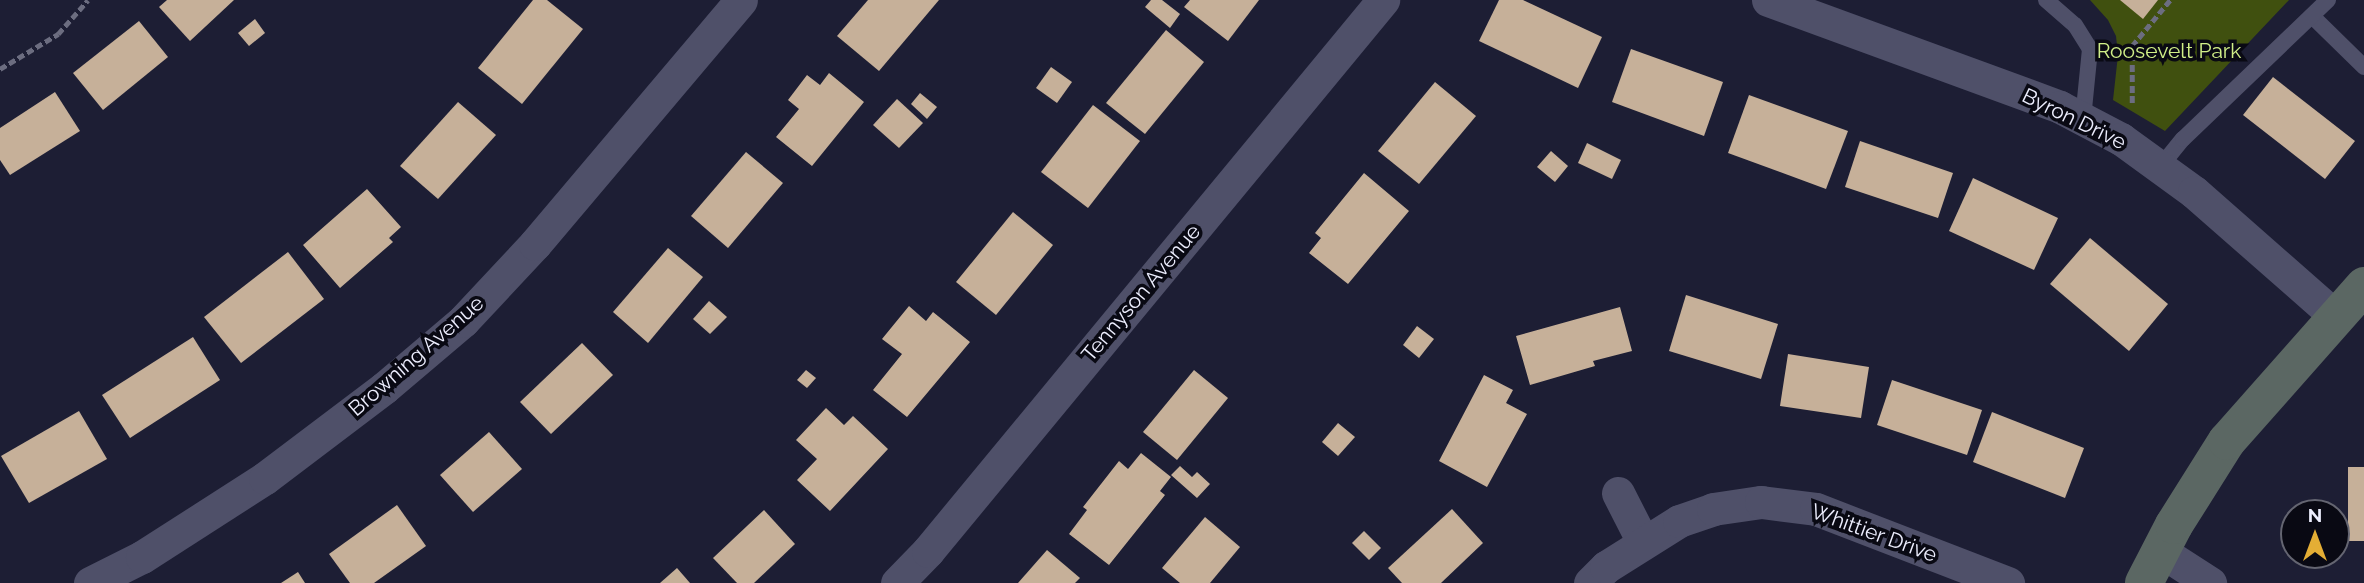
<!DOCTYPE html>
<style>
body{margin:0}
#map{position:relative;width:2364px;height:583px;overflow:hidden;background:#1d1e34;font-family:Raleway,sans-serif}
div>[style]{position:absolute}
[style*='--x']{left:calc(var(--x)*1px);top:calc(var(--y)*1px);width:calc(var(--w)*1px);rotate:calc(var(--a)*1deg)}
.green>*{inset:0;background:#40500f}
.building>*{inset:0;background:#c6b099}
.path>*{height:4.5px;margin-top:-2.25px;transform-origin:0;background:repeating-linear-gradient(90deg,#6c6d80 0 7px,transparent 0 10.5px)}
.lane>*{height:16px;margin:-8px;padding:0 8px;transform-origin:8px;border-radius:8px;background:#4f5069}
.street>*{height:33px;margin:-16.5px;padding:0 16.5px;transform-origin:16.5px;border-radius:16.5px;background:#4f5069}
.secondary>*{height:38px;margin:-19px;padding:0 19px;transform-origin:19px;border-radius:19px;background:#5b6763}
span{translate:-50% -50%;white-space:nowrap;text-align:center;line-height:1.15;-webkit-text-stroke:7px #090913;paint-order:stroke}
.park-label{font-size:21px;color:#d1ef88}
.street-label{font-size:21px;color:#edeefe}
.north{position:absolute;left:2280px;top:499px;width:70px;height:70px;box-sizing:border-box;background:#090913;border:2px solid #646571;border-radius:50%;rotate:0deg;font-size:19px;font-weight:700;line-height:28px;text-align:center;color:#edeefe}
.north::after{content:'';display:block;margin:auto;width:24px;height:32px;background:#e4ae35;clip-path:polygon(50% 0,100% 100%,50% 72%,0 100%)}
</style>
<div id="map">
<div class="green">
<i style="clip-path:polygon(2090px 0,2289px 0,2165px 131px,2113px 100px,2118px 55px,2116px 36px,2108px 20px)"></i>
</div>
<div class="building">
<i style="clip-path:polygon(167px 0,234px 0,190px 41px,159px 7px)"></i>
<i style="clip-path:polygon(533px 0,547px 0,583px 29px,522px 104px,478px 68px)"></i>
<i style="clip-path:polygon(868px 0,939px 0,879px 71px,837px 36px)"></i>
<i style="clip-path:polygon(1151px 0,1162px 0,1180px 14px,1170px 28px,1145px 7px)"></i>
<i style="clip-path:polygon(1190px 0,1259px 0,1228px 41px,1184px 7px)"></i>
<i style="clip-path:polygon(1499px 0,1523px 0,1602px 37px,1578px 88px,1479px 41px)"></i>
<i style="clip-path:polygon(2120px 0,2158px 0,2143px 19px)"></i>
<i style="clip-path:polygon(255px 19px,265px 33px,249px 46px,238px 33px)"></i>
<i style="clip-path:polygon(139px 21px,168px 57px,103px 110px,73px 73px)"></i>
<i style="clip-path:polygon(1166px 30px,1204px 62px,1145px 134px,1106px 103px)"></i>
<i style="clip-path:polygon(1631px 49px,1723px 82px,1704px 136px,1612px 102px)"></i>
<i style="clip-path:polygon(1051px 67px,1072px 82px,1057px 103px,1036px 88px)"></i>
<i style="clip-path:polygon(829px 73px,864px 102px,812px 166px,776px 137px,799px 109px,788px 100px,807px 75px,820px 85px)"></i>
<i style="clip-path:polygon(2273px 77px,2355px 141px,2325px 179px,2243px 115px)"></i>
<i style="clip-path:polygon(1435px 82px,1476px 116px,1419px 184px,1378px 151px)"></i>
<i style="clip-path:polygon(55px 92px,80px 131px,10px 175px,0 160px,0 128px)"></i>
<i style="clip-path:polygon(920px 93px,937px 107px,927px 119px,911px 104px)"></i>
<i style="clip-path:polygon(1749px 95px,1848px 131px,1826px 189px,1728px 153px)"></i>
<i style="clip-path:polygon(897px 99px,923px 123px,899px 148px,873px 125px)"></i>
<i style="clip-path:polygon(458px 102px,496px 135px,438px 199px,400px 166px)"></i>
<i style="clip-path:polygon(1093px 105px,1140px 141px,1088px 208px,1041px 172px)"></i>
<i style="clip-path:polygon(1860px 141px,1953px 173px,1938px 218px,1845px 187px)"></i>
<i style="clip-path:polygon(1587px 143px,1621px 160px,1612px 179px,1578px 163px)"></i>
<i style="clip-path:polygon(1551px 151px,1568px 166px,1555px 182px,1537px 167px)"></i>
<i style="clip-path:polygon(746px 152px,783px 183px,728px 248px,691px 216px)"></i>
<i style="clip-path:polygon(1364px 173px,1409px 211px,1348px 284px,1309px 253px,1321px 238px,1315px 233px)"></i>
<i style="clip-path:polygon(1973px 178px,2058px 218px,2034px 270px,1949px 231px)"></i>
<i style="clip-path:polygon(367px 189px,401px 227px,389px 238px,393px 242px,340px 288px,303px 245px)"></i>
<i style="clip-path:polygon(1013px 212px,1053px 245px,996px 315px,956px 282px)"></i>
<i style="clip-path:polygon(2090px 238px,2168px 304px,2129px 351px,2050px 284px)"></i>
<i style="clip-path:polygon(668px 248px,703px 277px,648px 343px,613px 312px)"></i>
<i style="clip-path:polygon(288px 252px,324px 299px,241px 363px,204px 317px)"></i>
<i style="clip-path:polygon(1686px 295px,1778px 324px,1761px 379px,1669px 351px)"></i>
<i style="clip-path:polygon(709px 301px,727px 317px,710px 334px,693px 319px)"></i>
<i style="clip-path:polygon(909px 306px,926px 321px,933px 312px,970px 342px,907px 417px,873px 390px,902px 354px,882px 339px)"></i>
<i style="clip-path:polygon(1620px 307px,1632px 351px,1593px 361px,1595px 366px,1530px 385px,1516px 336px)"></i>
<i style="clip-path:polygon(1417px 326px,1434px 339px,1419px 358px,1403px 345px)"></i>
<i style="clip-path:polygon(193px 337px,220px 380px,130px 438px,102px 395px)"></i>
<i style="clip-path:polygon(582px 343px,613px 375px,551px 434px,520px 402px)"></i>
<i style="clip-path:polygon(1788px 354px,1869px 367px,1861px 418px,1780px 406px)"></i>
<i style="clip-path:polygon(806px 370px,816px 378px,807px 388px,797px 380px)"></i>
<i style="clip-path:polygon(1194px 370px,1228px 398px,1177px 460px,1143px 432px)"></i>
<i style="clip-path:polygon(1484px 375px,1513px 390px,1506px 403px,1527px 414px,1487px 487px,1439px 461px)"></i>
<i style="clip-path:polygon(1892px 380px,1982px 410px,1967px 455px,1877px 425px)"></i>
<i style="clip-path:polygon(826px 408px,844px 425px,853px 416px,888px 449px,830px 511px,797px 480px,817px 459px,796px 440px)"></i>
<i style="clip-path:polygon(79px 411px,107px 459px,29px 503px,1px 456px)"></i>
<i style="clip-path:polygon(1992px 412px,2084px 448px,2065px 498px,1973px 462px)"></i>
<i style="clip-path:polygon(1338px 423px,1355px 437px,1338px 456px,1322px 442px)"></i>
<i style="clip-path:polygon(489px 432px,522px 469px,473px 512px,440px 475px)"></i>
<i style="clip-path:polygon(1141px 453px,1171px 477px,1160px 491px,1165px 495px,1109px 565px,1069px 534px,1087px 510px,1083px 507px,1119px 461px,1128px 469px)"></i>
<i style="clip-path:polygon(1180px 466px,1192px 477px,1197px 472px,1210px 484px,1197px 498px,1171px 475px)"></i>
<i style="clip-path:polygon(2348px 467px,2364px 467px,2364px 541px,2348px 541px)"></i>
<i style="clip-path:polygon(397px 505px,426px 546px,374px 583px,350px 583px,329px 554px)"></i>
<i style="clip-path:polygon(1452px 509px,1483px 543px,1441px 583px,1402px 583px,1388px 568px)"></i>
<i style="clip-path:polygon(764px 510px,795px 544px,754px 583px,737px 583px,713px 558px)"></i>
<i style="clip-path:polygon(1205px 517px,1240px 547px,1210px 583px,1180px 583px,1162px 568px)"></i>
<i style="clip-path:polygon(1364px 531px,1381px 548px,1369px 560px,1352px 543px)"></i>
<i style="clip-path:polygon(1047px 550px,1080px 578px,1075px 583px,1018px 583px)"></i>
<i style="clip-path:polygon(677px 568px,690px 583px,660px 583px)"></i>
<i style="clip-path:polygon(298px 572px,305px 583px,281px 583px)"></i>
</div>
<div class="path">
<i style="--x:0;--y:69;--w:68;--a:-31.1"></i>
<i style="--x:58;--y:34;--w:45;--a:-48.6"></i>
<i style="--x:2132;--y:103;--w:57;--a:-90"></i>
<i style="--x:2132;--y:46;--w:60;--a:-50.4"></i>
</div>
<div class="lane">
<i style="--x:2046;--y:0;--w:38;--a:41"></i>
<i style="--x:2075;--y:25;--w:28;--a:58"></i>
<i style="--x:2090;--y:49;--w:70;--a:95.7"></i>
<i style="--x:2312;--y:16;--w:73;--a:44.4"></i>
<i style="--x:2160;--y:167;--w:36;--a:-51"></i>
<i style="--x:2183;--y:139;--w:201;--a:-43.8"></i>
</div>
<div class="street">
<i style="--x:1768;--y:0;--w:311;--a:20.1"></i>
<i style="--x:2060;--y:107;--w:69;--a:27.7"></i>
<i style="--x:2121;--y:139;--w:90;--a:36"></i>
<i style="--x:2194;--y:192;--w:188;--a:41.3"></i>
<i style="--x:1618;--y:493;--w:55;--a:63"></i>
<i style="--x:2159;--y:550;--w:61;--a:32.9"></i>
<i style="--x:90;--y:583;--w:58;--a:-26.6"></i>
<i style="--x:142;--y:557;--w:146;--a:-32.7"></i>
<i style="--x:265;--y:478;--w:149;--a:-37.1"></i>
<i style="--x:384;--y:388;--w:104;--a:-40.3"></i>
<i style="--x:463;--y:321;--w:105;--a:-46.9"></i>
<i style="--x:535;--y:244;--w:319;--a:-49.8"></i>
<i style="--x:897;--y:583;--w:45;--a:-45.9"></i>
<i style="--x:928;--y:551;--w:715;--a:-50.45"></i>
<i style="--x:1590;--y:583;--w:23;--a:-45"></i>
<i style="--x:1606;--y:567;--w:86;--a:-32.2"></i>
<i style="--x:1679;--y:521;--w:36;--a:-19"></i>
<i style="--x:1713;--y:509;--w:49;--a:-8.3"></i>
<i style="--x:1761;--y:502;--w:55;--a:7.3"></i>
<i style="--x:1816;--y:509;--w:206;--a:21.1"></i>
</div>
<div class="secondary">
<i style="--x:2144;--y:583;--w:65;--a:-62.7"></i>
<i style="--x:2174;--y:525;--w:99;--a:-57.8"></i>
<i style="--x:2227;--y:441;--w:207;--a:-48.5"></i>
</div>
<div class="park-label">
<span style="left:2169px;top:51px">Roosevelt Park</span>
</div>
<div class="street-label">
<span style="left:2074px;top:119px;rotate:26deg">Byron Drive</span>
<span style="left:1141px;top:293px;rotate:-50deg">Tennyson Avenue</span>
<span style="left:416px;top:356px;rotate:-41deg">Browning Avenue</span>
<span style="left:1874px;top:533px;rotate:20deg">Whittier Drive</span>
</div>
<div class="north">N</div>
</div>
